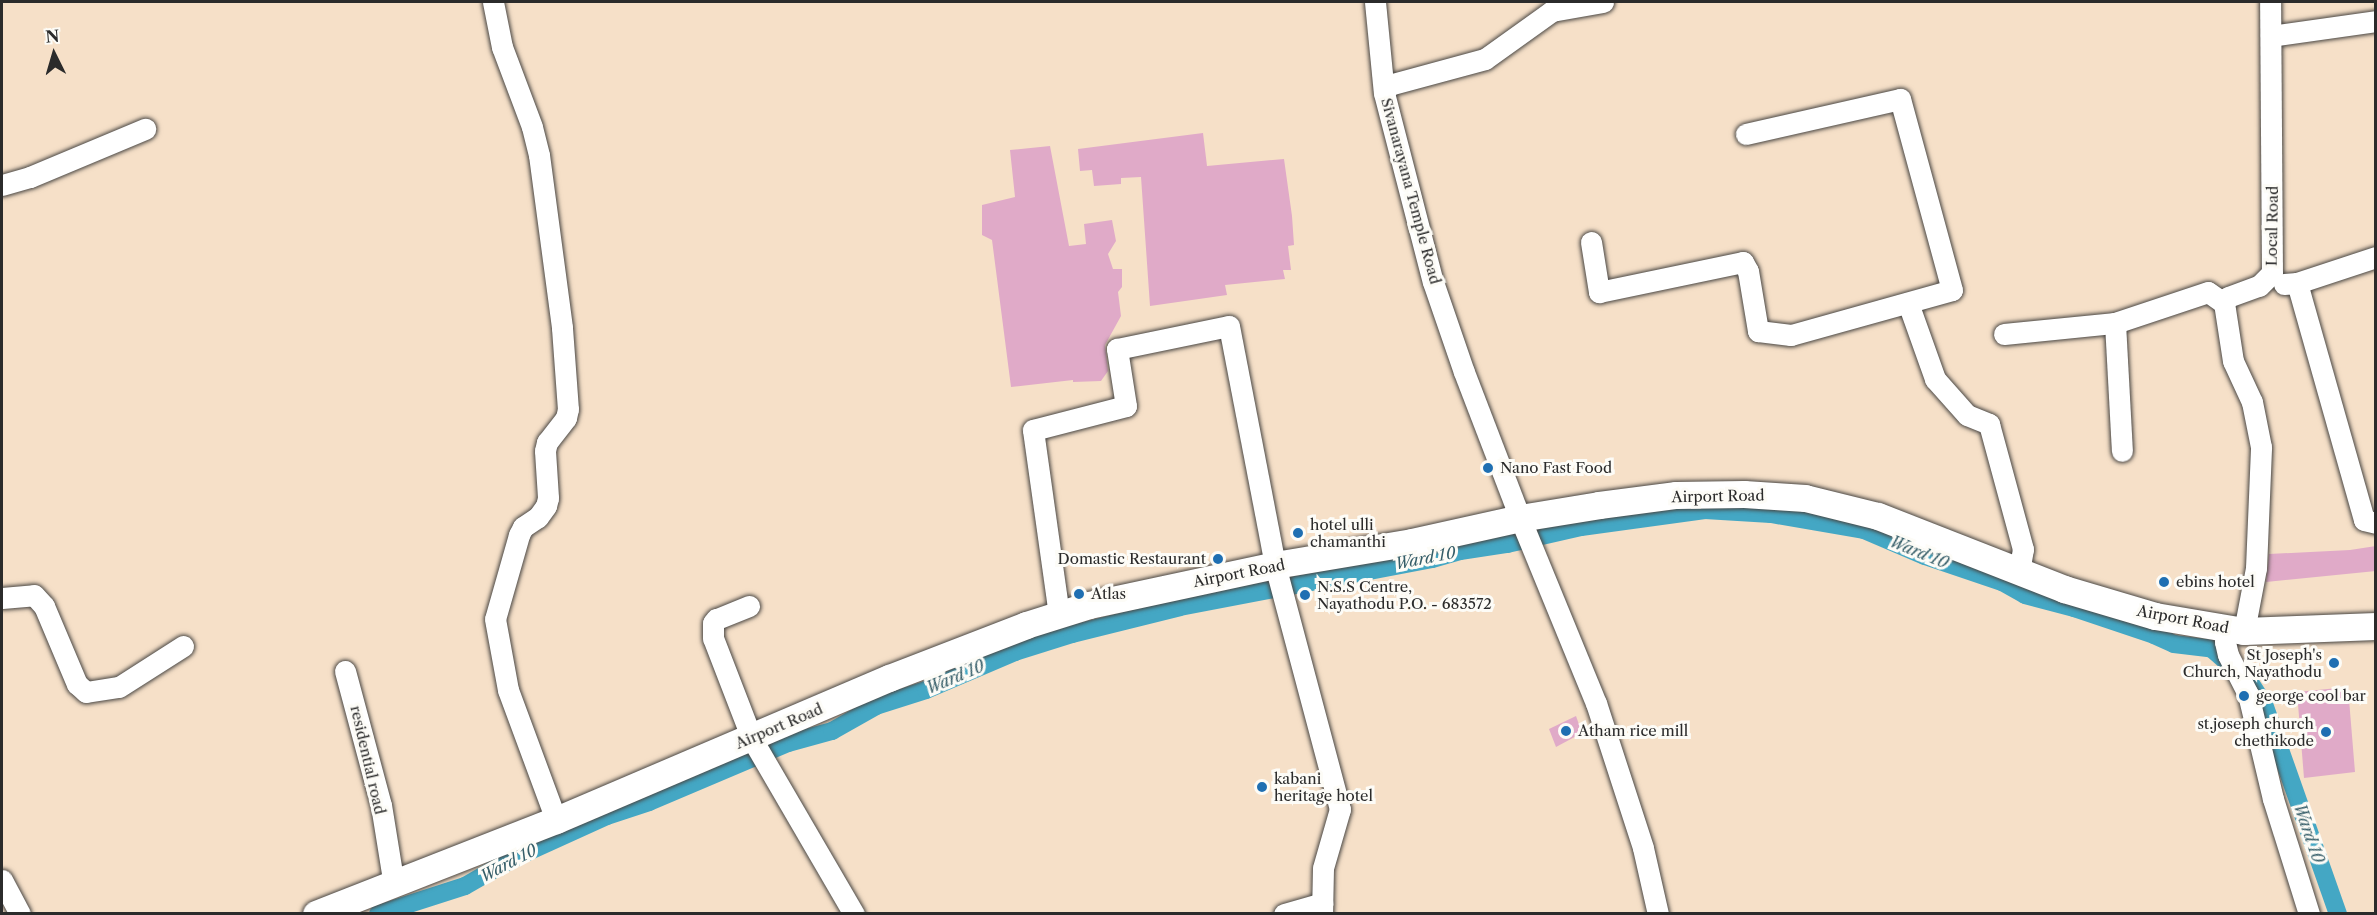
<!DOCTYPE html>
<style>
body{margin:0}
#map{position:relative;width:2377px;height:915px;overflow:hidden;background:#f6e0c8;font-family:"Libre Caslon Text",serif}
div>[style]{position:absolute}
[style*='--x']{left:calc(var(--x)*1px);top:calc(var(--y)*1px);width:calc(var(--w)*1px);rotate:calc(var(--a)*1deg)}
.canal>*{height:18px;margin:-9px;padding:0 9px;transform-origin:9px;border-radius:9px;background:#44a7c4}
.building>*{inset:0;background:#e0aac8}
.roads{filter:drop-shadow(0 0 2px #494643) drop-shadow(0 0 2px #494643)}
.minor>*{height:21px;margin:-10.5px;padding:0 10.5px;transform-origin:10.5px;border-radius:10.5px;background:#fff}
.major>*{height:27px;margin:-13.5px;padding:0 13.5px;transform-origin:13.5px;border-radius:13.5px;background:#fff}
.dots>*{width:16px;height:16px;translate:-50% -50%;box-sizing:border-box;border:3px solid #fdfcf7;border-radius:50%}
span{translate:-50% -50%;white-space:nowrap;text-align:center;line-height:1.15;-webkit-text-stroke:6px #fdfcf7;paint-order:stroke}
.street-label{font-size:15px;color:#2b2b2b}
.poi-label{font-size:15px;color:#2b2b2b}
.left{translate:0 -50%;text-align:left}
.right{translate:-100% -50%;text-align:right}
.water-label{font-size:16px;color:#355d68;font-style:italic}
.frame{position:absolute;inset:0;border:3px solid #2b2b2b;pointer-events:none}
.north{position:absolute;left:24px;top:24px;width:60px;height:60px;-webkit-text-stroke:4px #fdfcf7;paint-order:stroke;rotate:355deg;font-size:16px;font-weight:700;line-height:24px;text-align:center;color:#2b2b2b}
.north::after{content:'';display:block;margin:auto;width:21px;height:27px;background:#2b2b2b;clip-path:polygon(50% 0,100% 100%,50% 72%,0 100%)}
</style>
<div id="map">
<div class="canal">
<i style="--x:378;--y:914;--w:91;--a:-17.8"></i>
<i style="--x:465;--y:886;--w:54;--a:-29.9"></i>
<i style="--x:512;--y:859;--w:104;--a:-24.4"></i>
<i style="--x:607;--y:816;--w:44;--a:-18.4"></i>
<i style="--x:649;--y:802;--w:151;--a:-23"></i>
<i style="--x:788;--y:743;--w:46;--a:-15.3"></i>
<i style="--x:832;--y:731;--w:51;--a:-29.6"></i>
<i style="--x:876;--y:706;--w:52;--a:-17.7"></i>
<i style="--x:926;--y:690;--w:97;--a:-23.1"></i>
<i style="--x:1015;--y:652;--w:60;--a:-17.5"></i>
<i style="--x:1072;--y:634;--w:111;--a:-14"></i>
<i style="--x:1180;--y:607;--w:257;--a:-10.8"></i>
<i style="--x:1432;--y:559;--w:29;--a:-16"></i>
<i style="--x:1460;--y:551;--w:48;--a:-8.5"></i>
<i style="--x:1507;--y:544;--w:76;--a:-12.9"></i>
<i style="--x:1581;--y:527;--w:125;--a:-7.8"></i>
<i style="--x:1705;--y:510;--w:66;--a:3.5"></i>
<i style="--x:1771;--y:514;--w:94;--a:9.8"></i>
<i style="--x:1864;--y:530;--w:66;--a:23.1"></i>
<i style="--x:1925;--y:556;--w:81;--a:18.7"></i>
<i style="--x:2002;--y:582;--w:26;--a:29"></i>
<i style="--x:2025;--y:595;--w:51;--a:14.9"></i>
<i style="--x:2074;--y:608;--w:84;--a:18.6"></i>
<i style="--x:2154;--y:635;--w:22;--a:24"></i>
<i style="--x:2174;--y:644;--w:38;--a:7"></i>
<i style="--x:2212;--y:649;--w:49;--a:40.9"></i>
<i style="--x:2249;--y:681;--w:27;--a:57"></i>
<i style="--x:2264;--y:704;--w:223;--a:70.6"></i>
</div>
<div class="building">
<i style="clip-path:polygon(1203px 133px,1207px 166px,1284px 159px,1292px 216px,1294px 245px,1288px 246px,1291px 270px,1283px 270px,1285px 279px,1225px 285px,1227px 295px,1150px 306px,1141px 177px,1121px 178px,1121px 184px,1094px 186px,1092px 170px,1080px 171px,1078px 149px)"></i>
<i style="clip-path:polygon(1050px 146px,1069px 246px,1086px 244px,1084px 224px,1112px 220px,1116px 241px,1108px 254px,1113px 269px,1122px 269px,1122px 287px,1118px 292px,1121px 316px,1105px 345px,1108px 371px,1101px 381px,1073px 382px,1073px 380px,1011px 387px,992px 240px,982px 235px,982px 205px,1015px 197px,1010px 150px)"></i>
<i style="clip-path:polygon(2376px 546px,2376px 571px,2266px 582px,2269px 554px,2350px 550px)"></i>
<i style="clip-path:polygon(2348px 687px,2355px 772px,2304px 778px,2297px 692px)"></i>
<i style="clip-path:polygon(1576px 716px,1582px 733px,1556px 747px,1549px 729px)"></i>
</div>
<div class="roads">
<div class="minor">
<i style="--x:493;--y:2;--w:46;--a:78.7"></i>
<i style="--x:502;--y:47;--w:85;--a:69.4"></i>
<i style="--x:532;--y:127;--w:29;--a:76"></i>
<i style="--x:539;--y:155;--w:175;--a:82.4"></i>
<i style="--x:562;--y:328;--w:81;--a:85.8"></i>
<i style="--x:568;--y:409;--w:9;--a:103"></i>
<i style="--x:566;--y:418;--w:31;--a:128"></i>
<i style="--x:547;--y:442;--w:9;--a:103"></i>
<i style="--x:545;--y:451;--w:47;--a:86.3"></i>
<i style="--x:548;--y:498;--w:8;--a:104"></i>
<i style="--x:546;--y:506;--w:14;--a:126"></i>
<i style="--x:538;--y:517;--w:18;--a:146"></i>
<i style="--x:523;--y:527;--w:9;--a:117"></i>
<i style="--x:519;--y:535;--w:87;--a:105.9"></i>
<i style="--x:495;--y:619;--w:72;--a:79.6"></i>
<i style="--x:508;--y:690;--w:139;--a:69.7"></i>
<i style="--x:1375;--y:2;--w:91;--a:84.4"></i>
<i style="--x:1603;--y:2;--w:52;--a:170"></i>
<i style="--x:1552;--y:11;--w:82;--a:144.4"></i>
<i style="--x:1485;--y:59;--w:99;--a:164.8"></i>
<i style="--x:1389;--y:85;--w:9;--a:122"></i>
<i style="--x:1384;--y:93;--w:195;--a:75.5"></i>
<i style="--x:1433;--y:282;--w:95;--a:71"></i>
<i style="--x:1464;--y:372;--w:156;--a:69"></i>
<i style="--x:1520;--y:518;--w:200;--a:67.7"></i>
<i style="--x:1596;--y:703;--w:152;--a:72"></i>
<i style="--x:1643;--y:848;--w:68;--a:77.2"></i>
<i style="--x:2271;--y:36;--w:106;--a:-8.1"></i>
<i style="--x:2;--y:185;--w:29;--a:-16"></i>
<i style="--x:30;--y:177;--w:125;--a:-22.7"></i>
<i style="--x:1591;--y:242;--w:51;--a:80.9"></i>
<i style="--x:1599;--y:292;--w:147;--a:-11.8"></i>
<i style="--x:1743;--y:262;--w:10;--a:61"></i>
<i style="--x:1748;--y:271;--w:61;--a:80.5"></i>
<i style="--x:1758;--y:331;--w:33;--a:7"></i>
<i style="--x:1791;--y:335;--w:167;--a:-15.6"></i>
<i style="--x:1952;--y:290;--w:198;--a:-105.2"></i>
<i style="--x:1900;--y:99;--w:158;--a:167.2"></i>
<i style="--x:2297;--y:283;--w:246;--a:74.2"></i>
<i style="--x:2364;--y:520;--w:12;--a:14"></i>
<i style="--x:2284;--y:284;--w:13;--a:-4"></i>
<i style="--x:2297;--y:283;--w:83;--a:-18.2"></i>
<i style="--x:1908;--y:303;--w:81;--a:70.4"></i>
<i style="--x:1935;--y:379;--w:48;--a:48.4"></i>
<i style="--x:1967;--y:415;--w:24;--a:22"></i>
<i style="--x:1989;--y:424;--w:130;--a:74.8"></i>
<i style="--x:2023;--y:549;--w:23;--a:100"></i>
<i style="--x:2115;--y:323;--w:98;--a:-18.4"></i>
<i style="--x:2208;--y:292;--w:19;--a:35"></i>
<i style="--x:2004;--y:334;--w:112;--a:-5.7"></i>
<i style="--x:2115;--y:323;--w:128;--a:86.9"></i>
<i style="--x:2;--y:598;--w:32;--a:-5"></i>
<i style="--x:34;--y:595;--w:15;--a:48"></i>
<i style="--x:44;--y:606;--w:85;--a:67.1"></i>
<i style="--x:77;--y:684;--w:12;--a:42"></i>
<i style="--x:86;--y:692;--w:33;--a:-9"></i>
<i style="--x:119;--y:687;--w:76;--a:-32.6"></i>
<i style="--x:749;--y:606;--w:35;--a:158"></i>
<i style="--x:716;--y:619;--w:5;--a:127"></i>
<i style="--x:713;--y:623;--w:15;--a:90"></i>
<i style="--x:713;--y:638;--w:108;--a:68.9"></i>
<i style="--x:752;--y:739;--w:203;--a:59.8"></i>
<i style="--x:1059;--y:615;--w:187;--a:-98"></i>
<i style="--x:1033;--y:430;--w:96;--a:-14.5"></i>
<i style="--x:1126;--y:406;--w:58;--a:-99"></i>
<i style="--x:1117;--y:349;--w:114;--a:-11.6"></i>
<i style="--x:1229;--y:326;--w:243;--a:79.1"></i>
<i style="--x:1275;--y:565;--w:253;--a:75.1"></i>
<i style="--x:1340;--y:809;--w:61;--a:106.1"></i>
<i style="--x:1323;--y:868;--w:46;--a:91.2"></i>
<i style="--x:2227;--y:628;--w:14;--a:98"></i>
<i style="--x:2225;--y:642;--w:13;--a:77"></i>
<i style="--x:2228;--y:655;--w:44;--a:62.9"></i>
<i style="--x:2248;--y:694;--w:108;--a:76.6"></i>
<i style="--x:2273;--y:799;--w:121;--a:72.6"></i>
<i style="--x:2244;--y:631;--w:64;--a:-79.2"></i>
<i style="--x:2256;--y:568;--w:121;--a:-87.6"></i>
<i style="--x:2261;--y:447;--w:46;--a:-101.3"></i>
<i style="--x:2252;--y:402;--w:45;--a:-114.9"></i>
<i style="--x:2233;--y:361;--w:59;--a:-98.8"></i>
<i style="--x:2224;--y:303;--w:7;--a:-56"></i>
<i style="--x:2228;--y:297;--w:33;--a:-20"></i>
<i style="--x:2259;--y:286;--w:18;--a:-45"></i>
<i style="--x:2272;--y:273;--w:271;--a:-90.4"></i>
<i style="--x:345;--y:671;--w:139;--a:75"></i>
<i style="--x:381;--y:805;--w:81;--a:80.8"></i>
<i style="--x:2;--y:880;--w:38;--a:62"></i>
<i style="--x:1284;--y:914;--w:40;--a:-16"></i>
</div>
<div class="major">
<i style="--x:316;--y:914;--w:258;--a:-21.4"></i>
<i style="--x:556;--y:820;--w:362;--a:-23.1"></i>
<i style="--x:889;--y:678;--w:147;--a:-21.1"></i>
<i style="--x:1026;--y:625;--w:66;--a:-17.6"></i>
<i style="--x:1089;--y:605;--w:190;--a:-12.1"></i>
<i style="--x:1275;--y:565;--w:139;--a:-9.5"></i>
<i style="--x:1412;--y:542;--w:111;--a:-12.5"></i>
<i style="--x:1520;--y:518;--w:80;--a:-9.3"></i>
<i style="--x:1599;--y:505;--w:78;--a:-7.4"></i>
<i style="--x:1676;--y:495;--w:68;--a:-0.8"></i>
<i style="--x:1744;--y:494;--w:61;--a:3.8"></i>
<i style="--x:1805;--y:498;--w:75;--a:13.9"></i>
<i style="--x:1878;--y:516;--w:200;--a:21.4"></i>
<i style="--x:2064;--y:589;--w:95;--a:16.5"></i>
<i style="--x:2155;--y:616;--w:90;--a:9.6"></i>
<i style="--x:2244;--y:631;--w:132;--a:-2.2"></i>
</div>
</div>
<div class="dots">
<i style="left:1488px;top:468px;background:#1f6fb2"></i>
<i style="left:1298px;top:533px;background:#1f6fb2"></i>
<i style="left:1218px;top:559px;background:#1f6fb2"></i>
<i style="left:2164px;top:582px;background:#1f6fb2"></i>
<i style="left:1079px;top:594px;background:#1f6fb2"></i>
<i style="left:1305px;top:595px;background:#1f6fb2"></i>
<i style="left:2334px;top:663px;background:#1f6fb2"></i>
<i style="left:2244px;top:696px;background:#1f6fb2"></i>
<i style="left:1566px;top:731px;background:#1f6fb2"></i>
<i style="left:2326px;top:732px;background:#1f6fb2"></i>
<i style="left:1262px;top:787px;background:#1f6fb2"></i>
</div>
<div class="street-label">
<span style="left:1411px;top:191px;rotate:75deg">Sivanarayana Temple Road</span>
<span style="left:2272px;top:226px;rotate:-89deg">Local Road</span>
<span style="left:1718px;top:496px;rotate:-1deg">Airport Road</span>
<span style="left:1239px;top:573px;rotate:-11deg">Airport Road</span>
<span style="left:2183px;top:619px;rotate:11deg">Airport Road</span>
<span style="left:779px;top:726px;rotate:-23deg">Airport Road</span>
<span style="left:368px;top:760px;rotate:77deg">residential road</span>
</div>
<div class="poi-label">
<span class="left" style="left:1500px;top:468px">Nano Fast Food</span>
<span class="left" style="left:1310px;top:533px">hotel ulli<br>chamanthi</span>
<span class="right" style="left:1206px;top:559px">Domastic Restaurant</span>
<span class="left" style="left:2176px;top:582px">ebins hotel</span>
<span class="left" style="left:1317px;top:595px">N.S.S Centre,<br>Nayathodu P.O. - 683572</span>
<span class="left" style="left:1091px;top:594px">Atlas</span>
<span class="right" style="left:2322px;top:663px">St Joseph's<br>Church, Nayathodu</span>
<span class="left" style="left:2256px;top:696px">george cool bar</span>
<span class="right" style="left:2314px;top:732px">st.joseph church<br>chethikode</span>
<span class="left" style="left:1578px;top:731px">Atham rice mill</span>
<span class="left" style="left:1274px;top:787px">kabani<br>heritage hotel</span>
</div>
<div class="water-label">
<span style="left:1919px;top:552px;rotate:22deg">Ward 10</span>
<span style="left:1425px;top:558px;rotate:-11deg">Ward 10</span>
<span style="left:955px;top:677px;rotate:-23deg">Ward 10</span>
<span style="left:2309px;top:833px;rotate:71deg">Ward 10</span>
<span style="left:508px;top:863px;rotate:-28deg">Ward 10</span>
</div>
<div class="frame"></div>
<div class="north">N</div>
</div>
